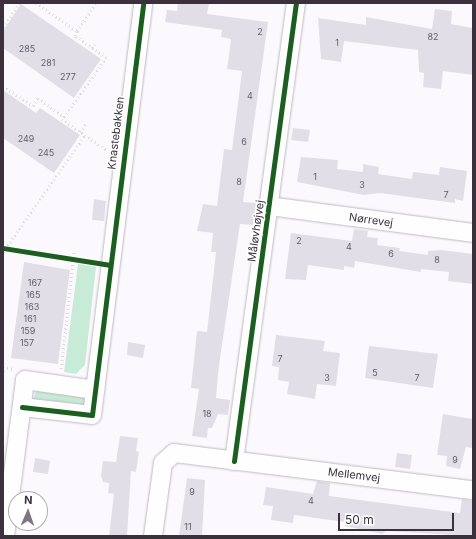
<!DOCTYPE html>
<meta charset="utf-8">
<style>
body{margin:0}
#map{position:relative;width:476px;height:539px;overflow:hidden;background:#fcf9fe;font-family:Inter,sans-serif}
div>[style]{position:absolute}
[style*='--x']{left:calc(var(--x)*1px);top:calc(var(--y)*1px);width:calc(var(--w)*1px);rotate:calc(var(--a)*1deg)}
.green>*{inset:0;background:#c8ebd7}
.building>*{inset:0;background:#e2dee7}
.path>*{height:2.5px;margin-top:-1.25px;transform-origin:0;background:repeating-linear-gradient(90deg,#dcdadd 0 1px,transparent 0 4px)}
.roads{filter:drop-shadow(0 0 1px #bfb9c2) drop-shadow(0 0 1px #bfb9c2)}
.minor>*{height:18px;margin:-9px;padding:0 9px;transform-origin:9px;border-radius:9px;background:#fffeff}
.cycleway>*{height:5px;margin:-2.5px;padding:0 2.5px;transform-origin:2.5px;border-radius:2.5px;background:#1b5e20}
span{translate:-50% -50%;white-space:nowrap;text-align:center;line-height:1.15;-webkit-text-stroke:3px #fff;paint-order:stroke}
.number-label{font-size:9px;color:#645c68}
.number-label span{-webkit-text-stroke-width:0}
.street-label{font-size:11px;color:#3a313d}
.frame{position:absolute;inset:0;border:4px solid #3a313d;pointer-events:none}
.north{position:absolute;left:8px;top:491px;width:40px;height:40px;box-sizing:border-box;background:#fff;border:1px solid #b0adb1;border-radius:50%;rotate:2deg;font-size:11px;font-weight:700;line-height:16px;text-align:center;color:#3a313d}
.north::after{content:'';display:block;margin:auto;width:14px;height:18px;background:#7e7781;clip-path:polygon(50% 0,100% 100%,50% 72%,0 100%)}
.scale{position:absolute;left:338px;top:513px;width:116px;height:18px;box-sizing:border-box;border:2px solid #3a313d;border-top:0;padding-left:5px;font-size:12px;line-height:14px;white-space:nowrap;color:#3a313d;-webkit-text-stroke:3px #fff;paint-order:stroke}
</style>
<div id="map">
<div class="green">
<i style="clip-path:polygon(78px 264px,96px 267px,85px 365px,76px 374px,64px 372px)"></i>
<i style="clip-path:polygon(42px 388px,87px 396px,86px 405px,79px 407px,33px 400px,36px 391px)"></i>
</div>
<div class="building">
<i style="clip-path:polygon(178px 3px,209px 3px,207px 14px,268px 22px,243px 202px,256px 203px,253px 225px,240px 224px,219px 365px,216px 398px,230px 400px,228px 415px,218px 414px,212px 428px,208px 428px,207px 438px,192px 436px,199px 389px,191px 388px,197px 331px,207px 332px,216px 252px,211px 252px,213px 233px,197px 231px,203px 204px,217px 206px,224px 149px,232px 150px,242px 71px,227px 69px,231px 39px,221px 37px,222px 30px,165px 22px,167px 10px,177px 11px)"></i>
<i style="clip-path:polygon(21px 4px,101px 59px,74px 98px,3px 48px,3px 31px)"></i>
<i style="clip-path:polygon(435px 9px,452px 11px,451px 24px,473px 28px,473px 75px,443px 71px,441px 89px,423px 87px,424px 73px,419px 72px,418px 50px,344px 41px,341px 62px,321px 59px,318px 18px,366px 25px,366px 17px,432px 29px)"></i>
<i style="clip-path:polygon(3px 90px,36px 113px,40px 108px,80px 135px,54px 173px,3px 138px)"></i>
<i style="clip-path:polygon(293px 128px,310px 130px,308px 142px,291px 140px)"></i>
<i style="clip-path:polygon(301px 157px,338px 160px,337px 169px,363px 172px,363px 164px,379px 167px,378px 174px,412px 179px,413px 172px,439px 175px,440px 167px,467px 171px,463px 201px,455px 199px,455px 203px,380px 193px,364px 195px,297px 182px)"></i>
<i style="clip-path:polygon(94px 199px,106px 201px,104px 221px,92px 220px)"></i>
<i style="clip-path:polygon(354px 229px,368px 231px,367px 237px,378px 238px,377px 245px,400px 248px,399px 251px,428px 255px,428px 251px,441px 250px,473px 254px,473px 284px,448px 281px,449px 272px,421px 269px,421px 272px,355px 261px,354px 268px,344px 266px,344px 270px,308px 265px,306px 280px,285px 279px,291px 233px,352px 241px)"></i>
<i style="clip-path:polygon(24px 262px,70px 270px,58px 364px,11px 358px)"></i>
<i style="clip-path:polygon(276px 335px,325px 341px,323px 351px,340px 353px,336px 386px,317px 384px,315px 399px,287px 394px,289px 382px,278px 380px,279px 367px,272px 366px)"></i>
<i style="clip-path:polygon(128px 342px,145px 345px,143px 358px,127px 355px)"></i>
<i style="clip-path:polygon(369px 346px,438px 354px,433px 388px,365px 378px)"></i>
<i style="clip-path:polygon(443px 414px,473px 419px,473px 448px,466px 447px,460px 469px,446px 466px,447px 456px,437px 455px)"></i>
<i style="clip-path:polygon(120px 436px,138px 438px,136px 451px,139px 452px,136px 472px,131px 471px,127px 536px,109px 536px,114px 494px,108px 493px,109px 483px,103px 482px,101px 476px,103px 461px,116px 462px)"></i>
<i style="clip-path:polygon(397px 453px,412px 455px,410px 469px,395px 467px)"></i>
<i style="clip-path:polygon(35px 458px,50px 461px,48px 474px,33px 472px)"></i>
<i style="clip-path:polygon(187px 478px,205px 480px,202px 536px,179px 536px)"></i>
<i style="clip-path:polygon(317px 481px,330px 483px,329px 496px,460px 513px,462px 499px,473px 501px,473px 536px,386px 531px,382px 534px,345px 526px,345px 522px,294px 515px,293px 523px,271px 520px,273px 506px,263px 505px,266px 487px,313px 494px)"></i>
</div>
<div class="path">
<i style="--x:36;--y:3;--w:50;--a:34.3"></i>
<i style="--x:77;--y:31;--w:34;--a:-56"></i>
<i style="--x:3;--y:27;--w:29;--a:-56"></i>
<i style="--x:92;--y:48;--w:7;--a:-56"></i>
<i style="--x:3;--y:86;--w:36;--a:34"></i>
<i style="--x:33;--y:106;--w:9;--a:-58"></i>
<i style="--x:38;--y:98;--w:32;--a:36"></i>
<i style="--x:64;--y:117;--w:72;--a:-54.6"></i>
<i style="--x:106;--y:58;--w:38;--a:-145"></i>
<i style="--x:75;--y:36;--w:5;--a:-68"></i>
<i style="--x:64;--y:117;--w:3;--a:135"></i>
<i style="--x:62;--y:119;--w:28;--a:35"></i>
<i style="--x:80;--y:132;--w:12;--a:-55"></i>
<i style="--x:3;--y:252;--w:143;--a:-55"></i>
<i style="--x:85;--y:135;--w:28;--a:35"></i>
<i style="--x:3;--y:367;--w:11;--a:10"></i>
<i style="--x:61;--y:369;--w:118;--a:-83.7"></i>
<i style="--x:3;--y:372;--w:5;--a:-90"></i>
</div>
<div class="roads">
<div class="minor">
<i style="--x:269;--y:206;--w:206;--a:7.5"></i>
<i style="--x:22;--y:407;--w:70;--a:6.5"></i>
<i style="--x:92;--y:415;--w:415;--a:-82.9"></i>
<i style="--x:234;--y:461;--w:462;--a:-82.3"></i>
<i style="--x:5;--y:536;--w:157;--a:-82.7"></i>
<i style="--x:25;--y:380;--w:71;--a:8.1"></i>
<i style="--x:153;--y:536;--w:74;--a:-82.2"></i>
<i style="--x:163;--y:463;--w:15;--a:-42"></i>
<i style="--x:174;--y:453;--w:301;--a:7.1"></i>
</div>
</div>
<div class="cycleway">
<i style="--x:3;--y:248;--w:108;--a:9"></i>
<i style="--x:22;--y:407;--w:70;--a:6.5"></i>
<i style="--x:92;--y:415;--w:415;--a:-82.9"></i>
<i style="--x:234;--y:461;--w:462;--a:-82.3"></i>
</div>
<div class="number-label">
<span style="left:260px;top:32px">2</span>
<span style="left:433px;top:37px">82</span>
<span style="left:337px;top:43px">1</span>
<span style="left:27px;top:49px">285</span>
<span style="left:48px;top:63px">281</span>
<span style="left:68px;top:77px">277</span>
<span style="left:250px;top:96px">4</span>
<span style="left:26px;top:139px">249</span>
<span style="left:244px;top:142px">6</span>
<span style="left:46px;top:153px">245</span>
<span style="left:315px;top:177px">1</span>
<span style="left:239px;top:182px">8</span>
<span style="left:362px;top:185px">3</span>
<span style="left:446px;top:195px">7</span>
<span style="left:299px;top:241px">2</span>
<span style="left:349px;top:247px">4</span>
<span style="left:391px;top:254px">6</span>
<span style="left:437px;top:260px">8</span>
<span style="left:35px;top:283px">167</span>
<span style="left:33px;top:295px">165</span>
<span style="left:32px;top:307px">163</span>
<span style="left:30px;top:319px">161</span>
<span style="left:28px;top:331px">159</span>
<span style="left:27px;top:343px">157</span>
<span style="left:280px;top:359px">7</span>
<span style="left:375px;top:373px">5</span>
<span style="left:327px;top:378px">3</span>
<span style="left:417px;top:378px">7</span>
<span style="left:207px;top:414px">18</span>
<span style="left:455px;top:460px">9</span>
<span style="left:192px;top:492px">9</span>
<span style="left:311px;top:501px">4</span>
<span style="left:188px;top:527px">11</span>
</div>
<div class="street-label">
<span style="left:116px;top:133px;rotate:-83deg">Knastebakken</span>
<span style="left:371px;top:220px;rotate:8deg">Nørrevej</span>
<span style="left:256px;top:231px;rotate:-82deg">Måløvhøjvej</span>
<span style="left:354px;top:475px;rotate:7deg">Mellemvej</span>
</div>
<div class="frame"></div>
<div class="north">N</div>
<div class="scale">50 m</div>
</div>
